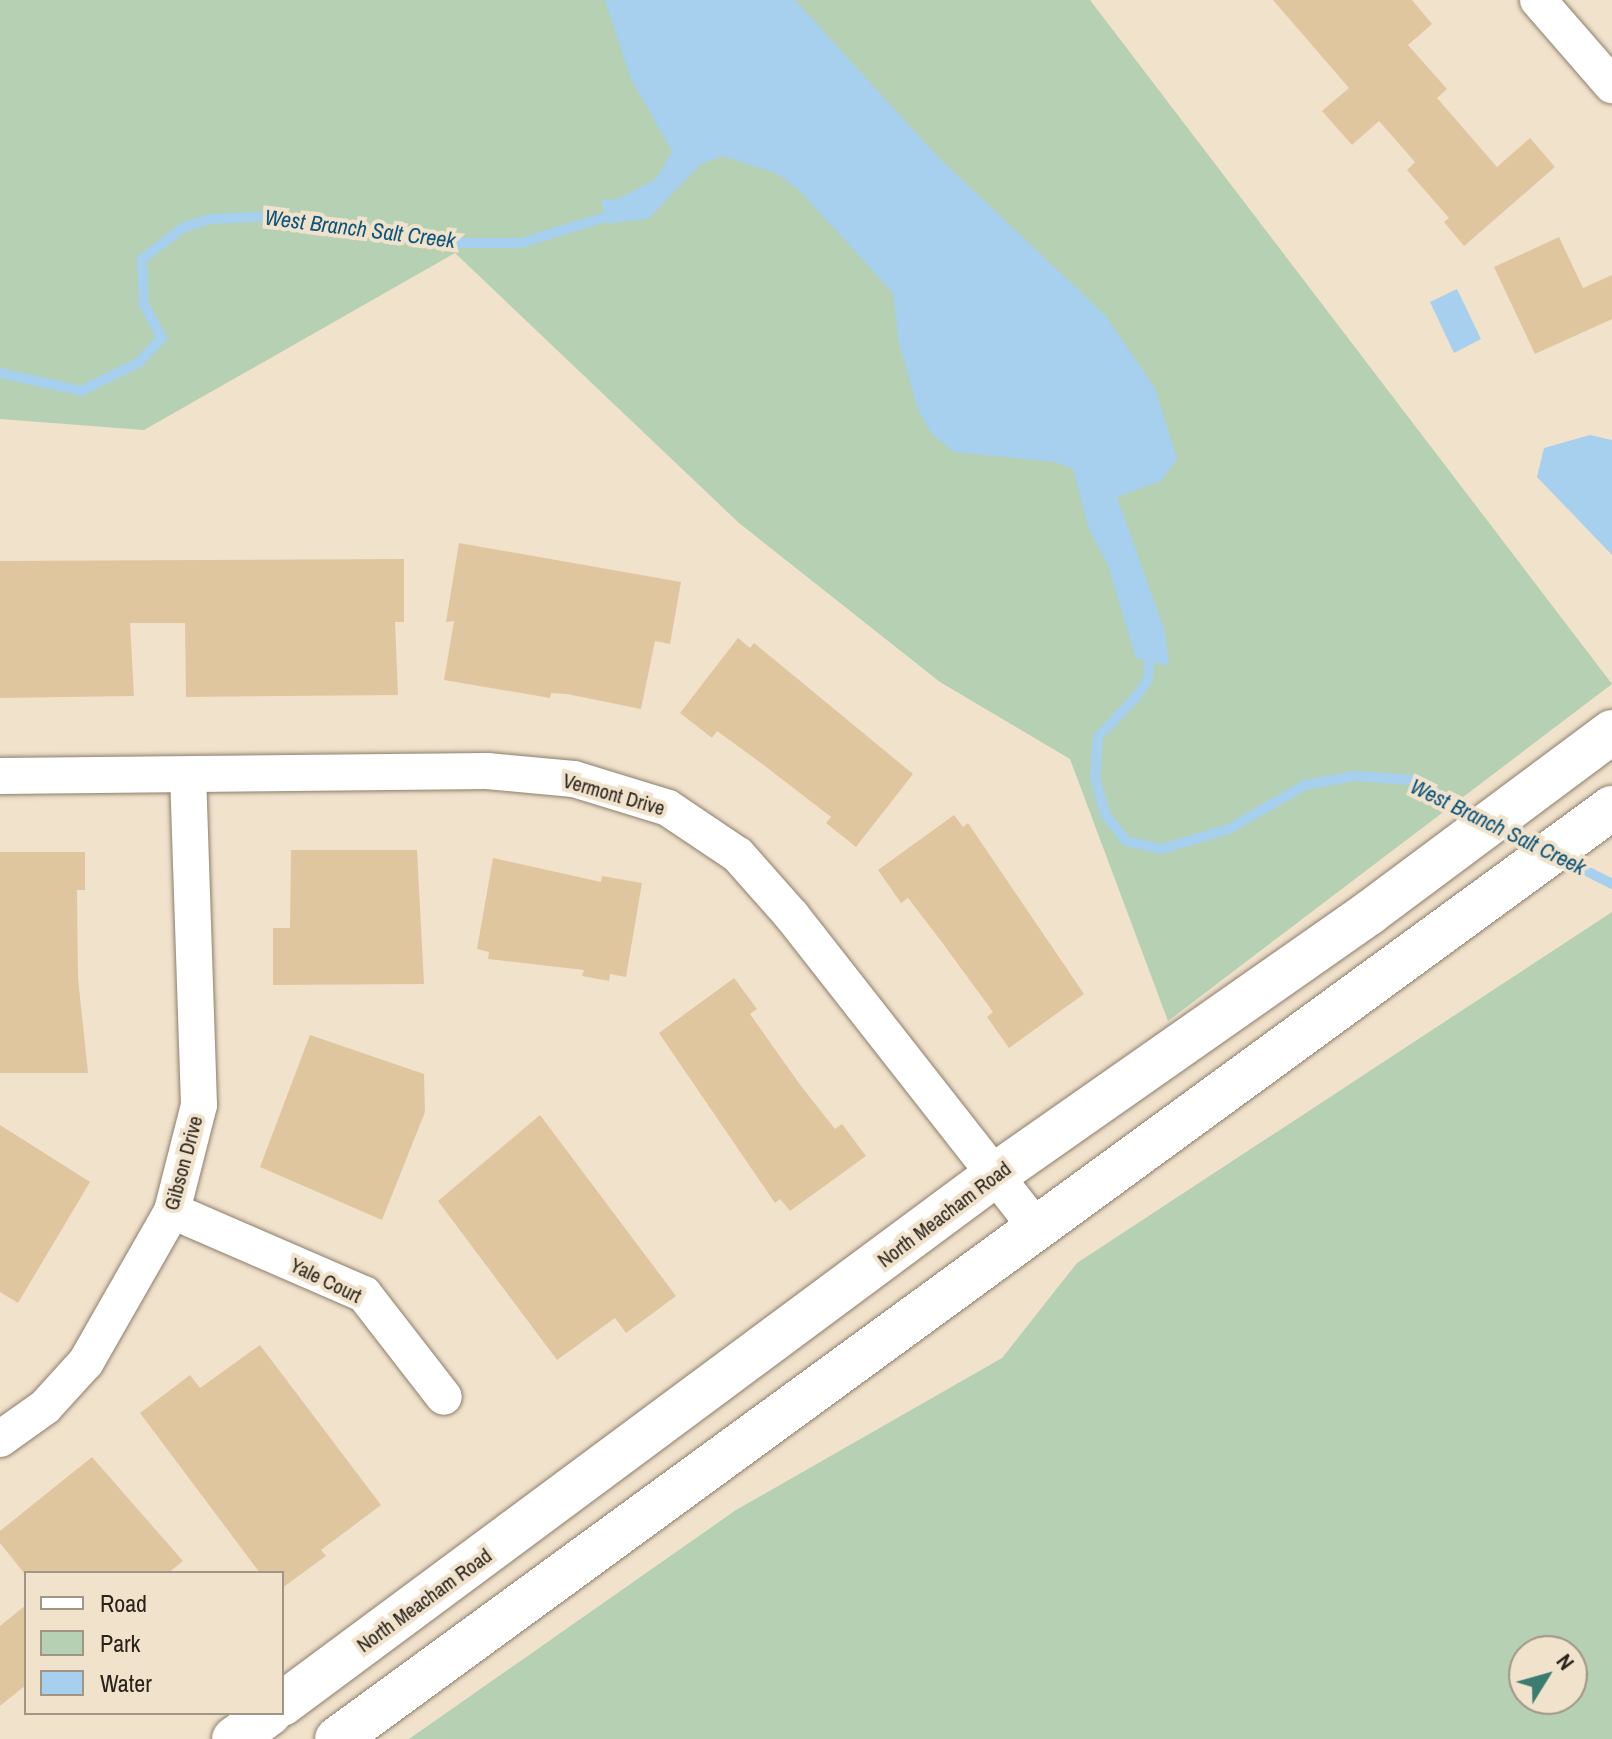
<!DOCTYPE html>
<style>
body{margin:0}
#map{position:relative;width:1612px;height:1739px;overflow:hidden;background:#f1e2cc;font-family:"Archivo Narrow",sans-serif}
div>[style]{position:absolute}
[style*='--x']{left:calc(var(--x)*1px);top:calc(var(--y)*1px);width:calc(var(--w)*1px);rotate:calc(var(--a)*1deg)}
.green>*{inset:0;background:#b5d0b3}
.water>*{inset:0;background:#a6d0ee}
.stream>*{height:10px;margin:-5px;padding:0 5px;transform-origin:5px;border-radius:5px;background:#a6d0ee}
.building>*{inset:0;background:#e0c69e}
.roads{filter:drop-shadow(0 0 2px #8c7f6b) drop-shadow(0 0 2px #8c7f6b)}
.minor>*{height:36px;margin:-18px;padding:0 18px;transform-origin:18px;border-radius:18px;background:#fff}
.major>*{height:44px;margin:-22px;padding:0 22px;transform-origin:22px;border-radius:22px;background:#fff}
span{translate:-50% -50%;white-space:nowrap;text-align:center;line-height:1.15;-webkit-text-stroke:8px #f1e2cc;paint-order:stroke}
.street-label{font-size:20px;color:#29231b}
.water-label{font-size:22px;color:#0c557c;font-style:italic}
.legend{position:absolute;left:24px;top:1571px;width:260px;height:144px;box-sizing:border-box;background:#f1e2cc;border:2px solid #a19685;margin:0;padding:10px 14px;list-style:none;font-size:24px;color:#29231b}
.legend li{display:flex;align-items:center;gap:16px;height:40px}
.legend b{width:40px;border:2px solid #a19685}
.north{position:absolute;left:1508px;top:1635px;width:80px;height:80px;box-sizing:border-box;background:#f1e2cc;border:2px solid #a19685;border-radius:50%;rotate:53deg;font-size:22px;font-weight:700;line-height:32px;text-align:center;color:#29231b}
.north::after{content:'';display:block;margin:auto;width:28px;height:36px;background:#3a7d70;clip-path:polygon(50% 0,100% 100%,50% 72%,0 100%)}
</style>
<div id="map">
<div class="green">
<i style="clip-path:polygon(0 0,1090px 0,1612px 684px,1168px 1021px,1070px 759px,940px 682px,739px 523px,455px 253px,144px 430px,0 419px)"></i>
<i style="clip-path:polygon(evenodd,1612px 912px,1612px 1739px,409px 1739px,736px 1510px,1002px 1358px,1077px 1263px,1612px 912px,1524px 1651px,1572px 1651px,1572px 1699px,1524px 1699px,1524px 1651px)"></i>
</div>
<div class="water">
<i style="clip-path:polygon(605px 0,795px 0,938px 157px,1105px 315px,1155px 388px,1177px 459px,1161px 481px,1117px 497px,1165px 632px,1169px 666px,1136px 658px,1108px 565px,1089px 530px,1073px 469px,1055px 462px,954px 452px,932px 434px,918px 410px,899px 343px,893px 293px,799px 190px,776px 173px,723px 156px,701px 164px,649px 218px,607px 224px,601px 200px,618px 199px,656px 179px,672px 151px,631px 79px)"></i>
<i style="clip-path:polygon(1457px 289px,1481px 339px,1454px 353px,1430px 302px)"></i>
<i style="clip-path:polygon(1590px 435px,1612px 440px,1612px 555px,1537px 477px,1544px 448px)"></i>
</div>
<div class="stream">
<i style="--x:0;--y:373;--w:83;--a:12.5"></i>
<i style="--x:81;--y:391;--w:64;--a:-26.2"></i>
<i style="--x:138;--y:363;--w:35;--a:-46"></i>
<i style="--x:162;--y:338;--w:38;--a:-118"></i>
<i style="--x:144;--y:304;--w:45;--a:-92.5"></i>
<i style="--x:142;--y:259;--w:53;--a:-37.3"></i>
<i style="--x:184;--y:227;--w:27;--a:-17"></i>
<i style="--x:210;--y:219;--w:67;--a:-2.6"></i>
<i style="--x:277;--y:216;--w:180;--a:8.6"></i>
<i style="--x:455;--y:243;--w:66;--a:0"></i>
<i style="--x:521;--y:243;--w:99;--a:-17"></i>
<i style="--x:1149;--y:662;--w:17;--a:93"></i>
<i style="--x:1148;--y:679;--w:23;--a:124"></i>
<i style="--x:1135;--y:698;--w:54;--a:133.5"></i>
<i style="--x:1098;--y:737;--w:40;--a:94.3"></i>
<i style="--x:1095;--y:777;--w:38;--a:75"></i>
<i style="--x:1105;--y:814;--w:34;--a:52"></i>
<i style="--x:1126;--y:841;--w:36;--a:13"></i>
<i style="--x:1161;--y:849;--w:71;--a:-16.4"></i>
<i style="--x:1229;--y:829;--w:88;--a:-30.1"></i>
<i style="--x:1305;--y:785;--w:50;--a:-10.4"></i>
<i style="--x:1354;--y:776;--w:58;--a:3.9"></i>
<i style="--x:1412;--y:780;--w:76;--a:28.2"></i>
<i style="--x:1504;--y:829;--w:39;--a:27"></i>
<i style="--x:1561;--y:858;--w:57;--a:27"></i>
</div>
<div class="building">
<i style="clip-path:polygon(1273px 0,1412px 0,1432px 24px,1408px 45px,1447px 89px,1437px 98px,1497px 167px,1530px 138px,1555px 167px,1464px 246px,1444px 222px,1449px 218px,1407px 170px,1415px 162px,1379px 121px,1352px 145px,1322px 111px,1349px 88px)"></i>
<i style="clip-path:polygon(1559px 237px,1583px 288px,1612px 275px,1612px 319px,1535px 354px,1494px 267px)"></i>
<i style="clip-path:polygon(459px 543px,681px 582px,670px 644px,655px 641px,641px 709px,567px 694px,551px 693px,550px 698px,444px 680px,454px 621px,446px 622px)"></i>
<i style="clip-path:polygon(404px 559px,404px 622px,395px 622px,398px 695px,186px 697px,185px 623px,130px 623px,134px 696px,0 698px,0 561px)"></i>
<i style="clip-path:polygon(738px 638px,750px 648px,754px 643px,913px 774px,856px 847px,826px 823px,831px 817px,761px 763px,717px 731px,712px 738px,680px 713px)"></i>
<i style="clip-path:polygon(954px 815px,963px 827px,968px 823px,1084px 994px,1009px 1048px,987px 1017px,993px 1012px,941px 941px,908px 898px,901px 903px,878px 870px)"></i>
<i style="clip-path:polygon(291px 850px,417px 850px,424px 984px,273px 985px,273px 928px,290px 928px)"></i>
<i style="clip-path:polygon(0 852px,85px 852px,85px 890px,77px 890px,78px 978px,88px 1073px,0 1073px)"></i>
<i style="clip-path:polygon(493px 858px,601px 882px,602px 876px,642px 883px,626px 977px,610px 974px,609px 981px,582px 976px,584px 970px,488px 959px,489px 952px,477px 949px)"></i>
<i style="clip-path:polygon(734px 978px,757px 1009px,750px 1014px,801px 1086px,835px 1129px,842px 1124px,866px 1156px,790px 1211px,780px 1199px,775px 1203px,659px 1033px)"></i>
<i style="clip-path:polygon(310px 1035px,424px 1074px,425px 1112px,382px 1220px,260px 1167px)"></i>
<i style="clip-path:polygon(540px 1115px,676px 1296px,626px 1333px,615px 1318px,557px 1360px,438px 1201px)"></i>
<i style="clip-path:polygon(0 1125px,90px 1182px,18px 1303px,0 1292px)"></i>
<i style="clip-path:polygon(260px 1345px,381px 1505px,321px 1550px,326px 1556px,282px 1588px,282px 1573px,260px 1573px,140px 1413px,190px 1375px,200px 1388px)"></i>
<i style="clip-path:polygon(92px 1457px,183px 1561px,168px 1573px,24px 1573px,0 1543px,0 1531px)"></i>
<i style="clip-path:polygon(26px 1605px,26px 1685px,0 1706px,0 1626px)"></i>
</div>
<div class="roads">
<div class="minor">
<i style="--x:1538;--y:0;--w:113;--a:49"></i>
<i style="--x:0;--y:776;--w:487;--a:-0.6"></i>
<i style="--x:487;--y:771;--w:87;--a:5.3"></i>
<i style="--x:574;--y:779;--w:98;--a:17.1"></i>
<i style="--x:668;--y:808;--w:84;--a:33.9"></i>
<i style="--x:738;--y:855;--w:81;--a:48.5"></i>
<i style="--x:792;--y:916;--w:395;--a:51.9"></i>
<i style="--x:172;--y:1211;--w:209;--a:23.4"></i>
<i style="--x:364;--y:1294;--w:130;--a:52.2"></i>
<i style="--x:0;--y:1439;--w:55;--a:-35.4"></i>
<i style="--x:45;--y:1407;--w:61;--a:-47.7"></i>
<i style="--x:86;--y:1362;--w:174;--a:-60.3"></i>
<i style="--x:172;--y:1211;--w:109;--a:-75.7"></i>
<i style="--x:199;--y:1105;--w:327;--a:-91.9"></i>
</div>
<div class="major">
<i style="--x:282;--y:1704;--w:888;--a:-36.57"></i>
<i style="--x:995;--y:1175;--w:457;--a:-35"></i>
<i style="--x:1369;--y:913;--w:303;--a:-36.7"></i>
<i style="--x:234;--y:1739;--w:44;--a:-35.8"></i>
<i style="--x:337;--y:1739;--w:1579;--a:-36.14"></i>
</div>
</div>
<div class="street-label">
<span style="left:614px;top:794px;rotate:16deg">Vermont Drive</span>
<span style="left:183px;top:1163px;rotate:-75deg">Gibson Drive</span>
<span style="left:944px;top:1214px;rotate:-37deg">North Meacham Road</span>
<span style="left:326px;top:1280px;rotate:26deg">Yale Court</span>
<span style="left:424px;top:1600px;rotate:-36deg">North Meacham Road</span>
</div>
<div class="water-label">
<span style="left:360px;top:229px;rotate:7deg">West Branch Salt Creek</span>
<span style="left:1498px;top:827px;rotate:26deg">West Branch Salt Creek</span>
</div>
<ul class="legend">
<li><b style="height:10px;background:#fff"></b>Road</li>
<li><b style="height:22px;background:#b5d0b3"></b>Park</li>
<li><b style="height:22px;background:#a6d0ee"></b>Water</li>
</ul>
<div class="north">N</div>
</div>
